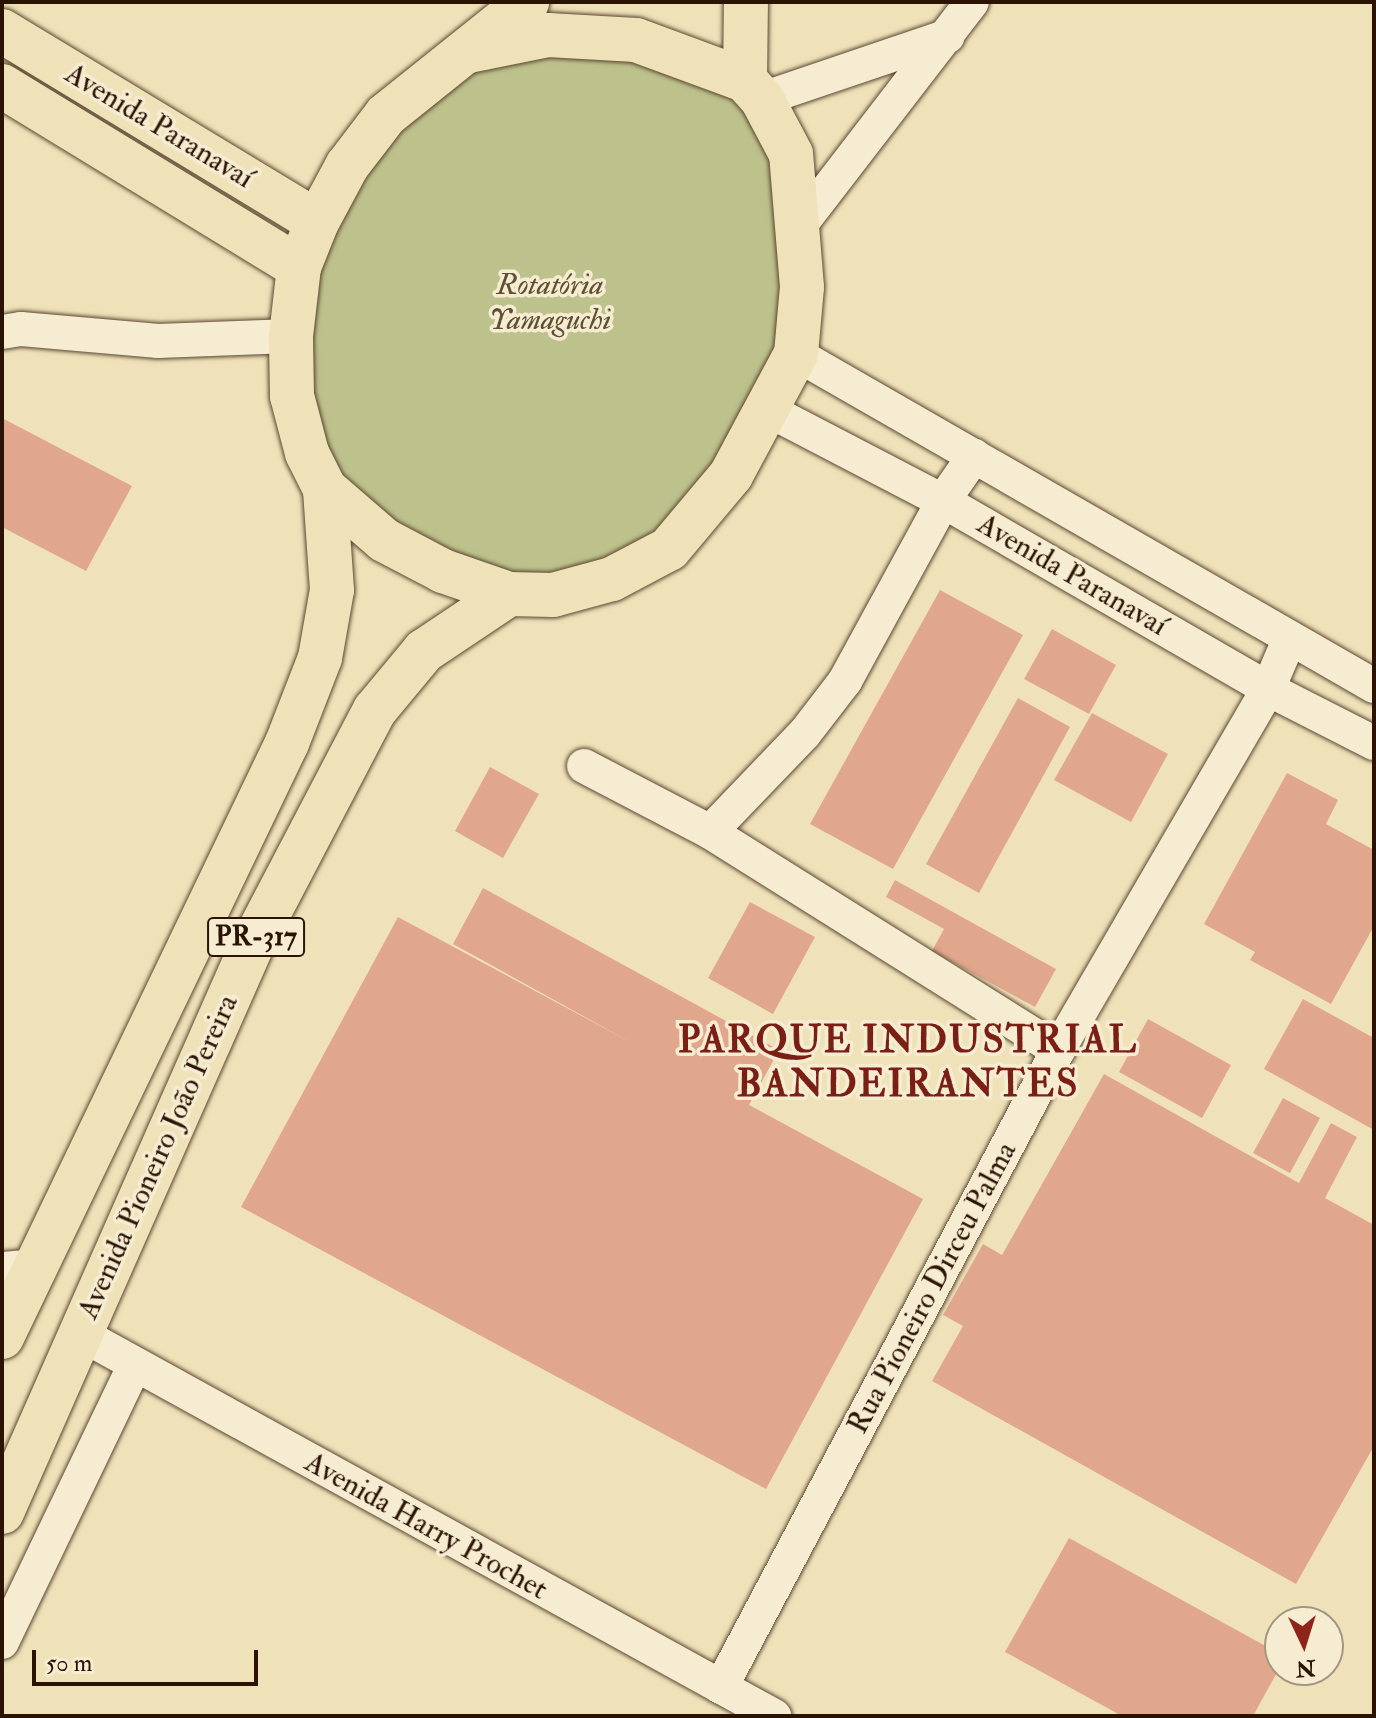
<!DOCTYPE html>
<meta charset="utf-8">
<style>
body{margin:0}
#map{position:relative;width:1376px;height:1718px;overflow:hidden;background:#efe2b9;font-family:"IM FELL Double Pica",serif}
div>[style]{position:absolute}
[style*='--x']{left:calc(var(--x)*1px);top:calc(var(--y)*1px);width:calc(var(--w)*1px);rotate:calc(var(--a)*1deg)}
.green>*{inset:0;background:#bdc28c}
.building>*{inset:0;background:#e1a78d}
.roads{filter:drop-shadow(0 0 2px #5c4731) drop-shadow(0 0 2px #5c4731)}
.minor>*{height:34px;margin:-17px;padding:0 17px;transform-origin:17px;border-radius:17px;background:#f5ecd2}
.major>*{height:44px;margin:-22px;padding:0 22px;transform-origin:22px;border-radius:22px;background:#efe2b9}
.highway>*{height:44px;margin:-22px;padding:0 22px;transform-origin:22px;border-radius:22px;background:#efe2b9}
span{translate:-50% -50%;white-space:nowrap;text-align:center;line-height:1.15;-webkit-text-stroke:7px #f5ecd2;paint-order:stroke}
.shield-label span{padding:2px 6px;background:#f5ecd2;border:2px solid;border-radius:6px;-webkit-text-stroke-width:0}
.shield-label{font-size:28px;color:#2b1304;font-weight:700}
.street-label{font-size:30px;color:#2b1304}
.park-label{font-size:30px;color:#5e5034;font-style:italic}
.district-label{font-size:38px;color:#7a1f14;font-weight:700;letter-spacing:2px}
.frame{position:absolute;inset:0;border:4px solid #2b1304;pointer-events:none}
.north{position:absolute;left:1264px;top:1606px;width:80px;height:80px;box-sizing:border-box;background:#f5ecd2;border:2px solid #a49580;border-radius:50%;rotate:176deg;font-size:22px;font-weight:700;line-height:32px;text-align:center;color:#2b1304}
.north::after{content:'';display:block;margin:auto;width:28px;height:36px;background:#8f2418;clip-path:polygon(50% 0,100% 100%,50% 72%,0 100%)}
.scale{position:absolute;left:32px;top:1650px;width:226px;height:36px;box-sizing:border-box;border:4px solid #2b1304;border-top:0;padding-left:10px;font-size:24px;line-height:28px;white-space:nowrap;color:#2b1304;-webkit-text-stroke:6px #f5ecd2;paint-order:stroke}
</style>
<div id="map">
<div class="green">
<i style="clip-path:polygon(548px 35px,746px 81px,801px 224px,768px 410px,612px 579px,443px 571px,307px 453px,291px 336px,386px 115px)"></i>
</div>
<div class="building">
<i style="clip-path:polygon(2px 418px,132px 486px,86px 571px,2px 527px)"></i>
<i style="clip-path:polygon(940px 590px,1023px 635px,893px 869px,810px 824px)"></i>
<i style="clip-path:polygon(1052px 629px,1116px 665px,1089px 714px,1024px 679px)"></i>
<i style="clip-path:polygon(1018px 698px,1070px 727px,979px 893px,926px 864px)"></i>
<i style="clip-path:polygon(1092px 713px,1168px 754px,1131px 822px,1054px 780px)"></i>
<i style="clip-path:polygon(490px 767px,539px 794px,503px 858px,455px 831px)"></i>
<i style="clip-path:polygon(1287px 773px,1338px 800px,1326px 824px,1374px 850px,1374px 926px,1331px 1004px,1250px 960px,1255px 952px,1204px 924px)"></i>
<i style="clip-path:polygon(895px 880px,1056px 969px,1035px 1007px,932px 951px,944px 929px,886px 897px)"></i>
<i style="clip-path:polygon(483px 888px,779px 1050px,749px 1105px,923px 1199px,766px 1489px,241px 1207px,398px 917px,632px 1043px,453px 944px)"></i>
<i style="clip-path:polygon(750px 902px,815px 937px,773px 1014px,708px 978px)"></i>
<i style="clip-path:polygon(1303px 999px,1374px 1038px,1374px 1130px,1264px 1069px)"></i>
<i style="clip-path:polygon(1148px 1019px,1231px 1065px,1202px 1118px,1119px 1072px)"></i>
<i style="clip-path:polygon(1104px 1074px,1299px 1183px,1331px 1123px,1357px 1137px,1325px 1198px,1374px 1225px,1374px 1446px,1296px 1584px,932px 1381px,963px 1326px,943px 1315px,983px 1244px,1002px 1255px)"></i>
<i style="clip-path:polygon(1283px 1098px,1320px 1118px,1290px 1173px,1253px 1153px)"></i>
<i style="clip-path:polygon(1069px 1538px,1280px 1654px,1280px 1667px,1253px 1716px,1122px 1716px,1005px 1652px)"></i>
</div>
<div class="roads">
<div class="minor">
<i style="--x:762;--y:99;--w:196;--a:-18.7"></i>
<i style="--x:801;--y:224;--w:280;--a:-52.4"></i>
<i style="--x:2;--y:332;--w:19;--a:-9"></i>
<i style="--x:21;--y:329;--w:138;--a:5"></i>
<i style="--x:158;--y:341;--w:133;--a:-2.2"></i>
<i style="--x:796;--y:354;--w:667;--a:29.87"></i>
<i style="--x:768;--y:410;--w:197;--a:27.5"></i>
<i style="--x:943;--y:501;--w:375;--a:30"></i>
<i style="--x:1268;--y:689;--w:119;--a:27"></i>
<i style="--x:584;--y:766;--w:142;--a:27.6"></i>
<i style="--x:710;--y:832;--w:411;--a:32.1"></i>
<i style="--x:710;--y:832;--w:137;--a:-46.2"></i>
<i style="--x:805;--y:733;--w:66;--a:-52.4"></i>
<i style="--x:845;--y:681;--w:205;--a:-61.4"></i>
<i style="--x:943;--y:501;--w:55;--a:-55.4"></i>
<i style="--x:2;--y:1269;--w:35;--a:-5"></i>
<i style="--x:79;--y:1333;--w:794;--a:28.86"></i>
<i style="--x:2;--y:1642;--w:306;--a:-64.4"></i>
<i style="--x:721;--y:1687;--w:721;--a:-62.12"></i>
<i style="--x:1058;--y:1050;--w:418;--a:-59.8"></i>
<i style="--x:1268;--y:689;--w:53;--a:-66.8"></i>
</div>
<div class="major">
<i style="--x:2;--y:31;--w:368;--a:31.2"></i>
<i style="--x:2;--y:86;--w:348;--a:31.4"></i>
</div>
<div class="highway">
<i style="--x:469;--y:51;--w:81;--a:-11.4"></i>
<i style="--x:548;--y:35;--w:88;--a:3.3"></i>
<i style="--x:636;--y:40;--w:116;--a:20.2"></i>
<i style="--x:745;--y:80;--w:78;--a:-89.3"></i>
<i style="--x:325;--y:489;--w:78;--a:40.8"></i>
<i style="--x:384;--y:540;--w:67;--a:27.7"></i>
<i style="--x:443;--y:571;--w:70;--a:19.2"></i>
<i style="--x:509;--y:594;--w:44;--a:1.3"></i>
<i style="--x:553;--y:595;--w:61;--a:-15.2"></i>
<i style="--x:612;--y:579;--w:64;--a:-27.8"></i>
<i style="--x:669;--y:549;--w:97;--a:-50"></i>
<i style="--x:731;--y:475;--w:137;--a:-61.8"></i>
<i style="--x:796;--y:354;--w:67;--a:-84.9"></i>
<i style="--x:802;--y:287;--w:133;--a:-94.7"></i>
<i style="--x:791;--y:154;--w:62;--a:-117.8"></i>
<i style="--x:762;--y:99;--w:25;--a:-132"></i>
<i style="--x:2;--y:1337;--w:659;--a:-64.37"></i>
<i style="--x:287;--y:743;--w:91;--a:-68.8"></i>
<i style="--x:320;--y:658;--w:69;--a:-80"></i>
<i style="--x:332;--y:590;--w:101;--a:-94"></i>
<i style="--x:325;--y:489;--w:40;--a:-116.6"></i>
<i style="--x:307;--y:453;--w:59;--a:-104.7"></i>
<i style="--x:292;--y:396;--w:60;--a:-91"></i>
<i style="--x:291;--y:336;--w:69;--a:-83.4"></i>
<i style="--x:299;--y:267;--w:48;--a:-68.2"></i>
<i style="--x:317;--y:222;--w:64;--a:-61.8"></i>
<i style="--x:347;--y:166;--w:64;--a:-52.6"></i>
<i style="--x:386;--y:115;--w:181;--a:-38.7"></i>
<i style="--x:2;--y:1512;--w:622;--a:-66.2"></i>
<i style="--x:253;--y:943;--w:263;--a:-62.4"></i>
<i style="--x:375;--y:710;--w:77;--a:-50.3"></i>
<i style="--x:424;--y:651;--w:102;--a:-33.8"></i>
</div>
</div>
<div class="shield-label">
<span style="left:256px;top:937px">PR-317</span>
</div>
<div class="street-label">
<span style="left:159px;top:126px;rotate:31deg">Avenida Paranavaí</span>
<span style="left:1072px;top:575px;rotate:30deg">Avenida Paranavaí</span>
<span style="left:158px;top:1157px;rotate:-66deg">Avenida Pioneiro João Pereira</span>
<span style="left:932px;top:1288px;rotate:-62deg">Rua Pioneiro Dirceu Palma</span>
<span style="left:426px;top:1526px;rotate:29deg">Avenida Harry Prochet</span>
</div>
<div class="park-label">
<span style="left:550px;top:302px">Rotatória<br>Yamaguchi</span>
</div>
<div class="district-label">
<span style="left:908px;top:1063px">PARQUE INDUSTRIAL<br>BANDEIRANTES</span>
</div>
<div class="frame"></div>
<div class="north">N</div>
<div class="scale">50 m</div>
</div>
